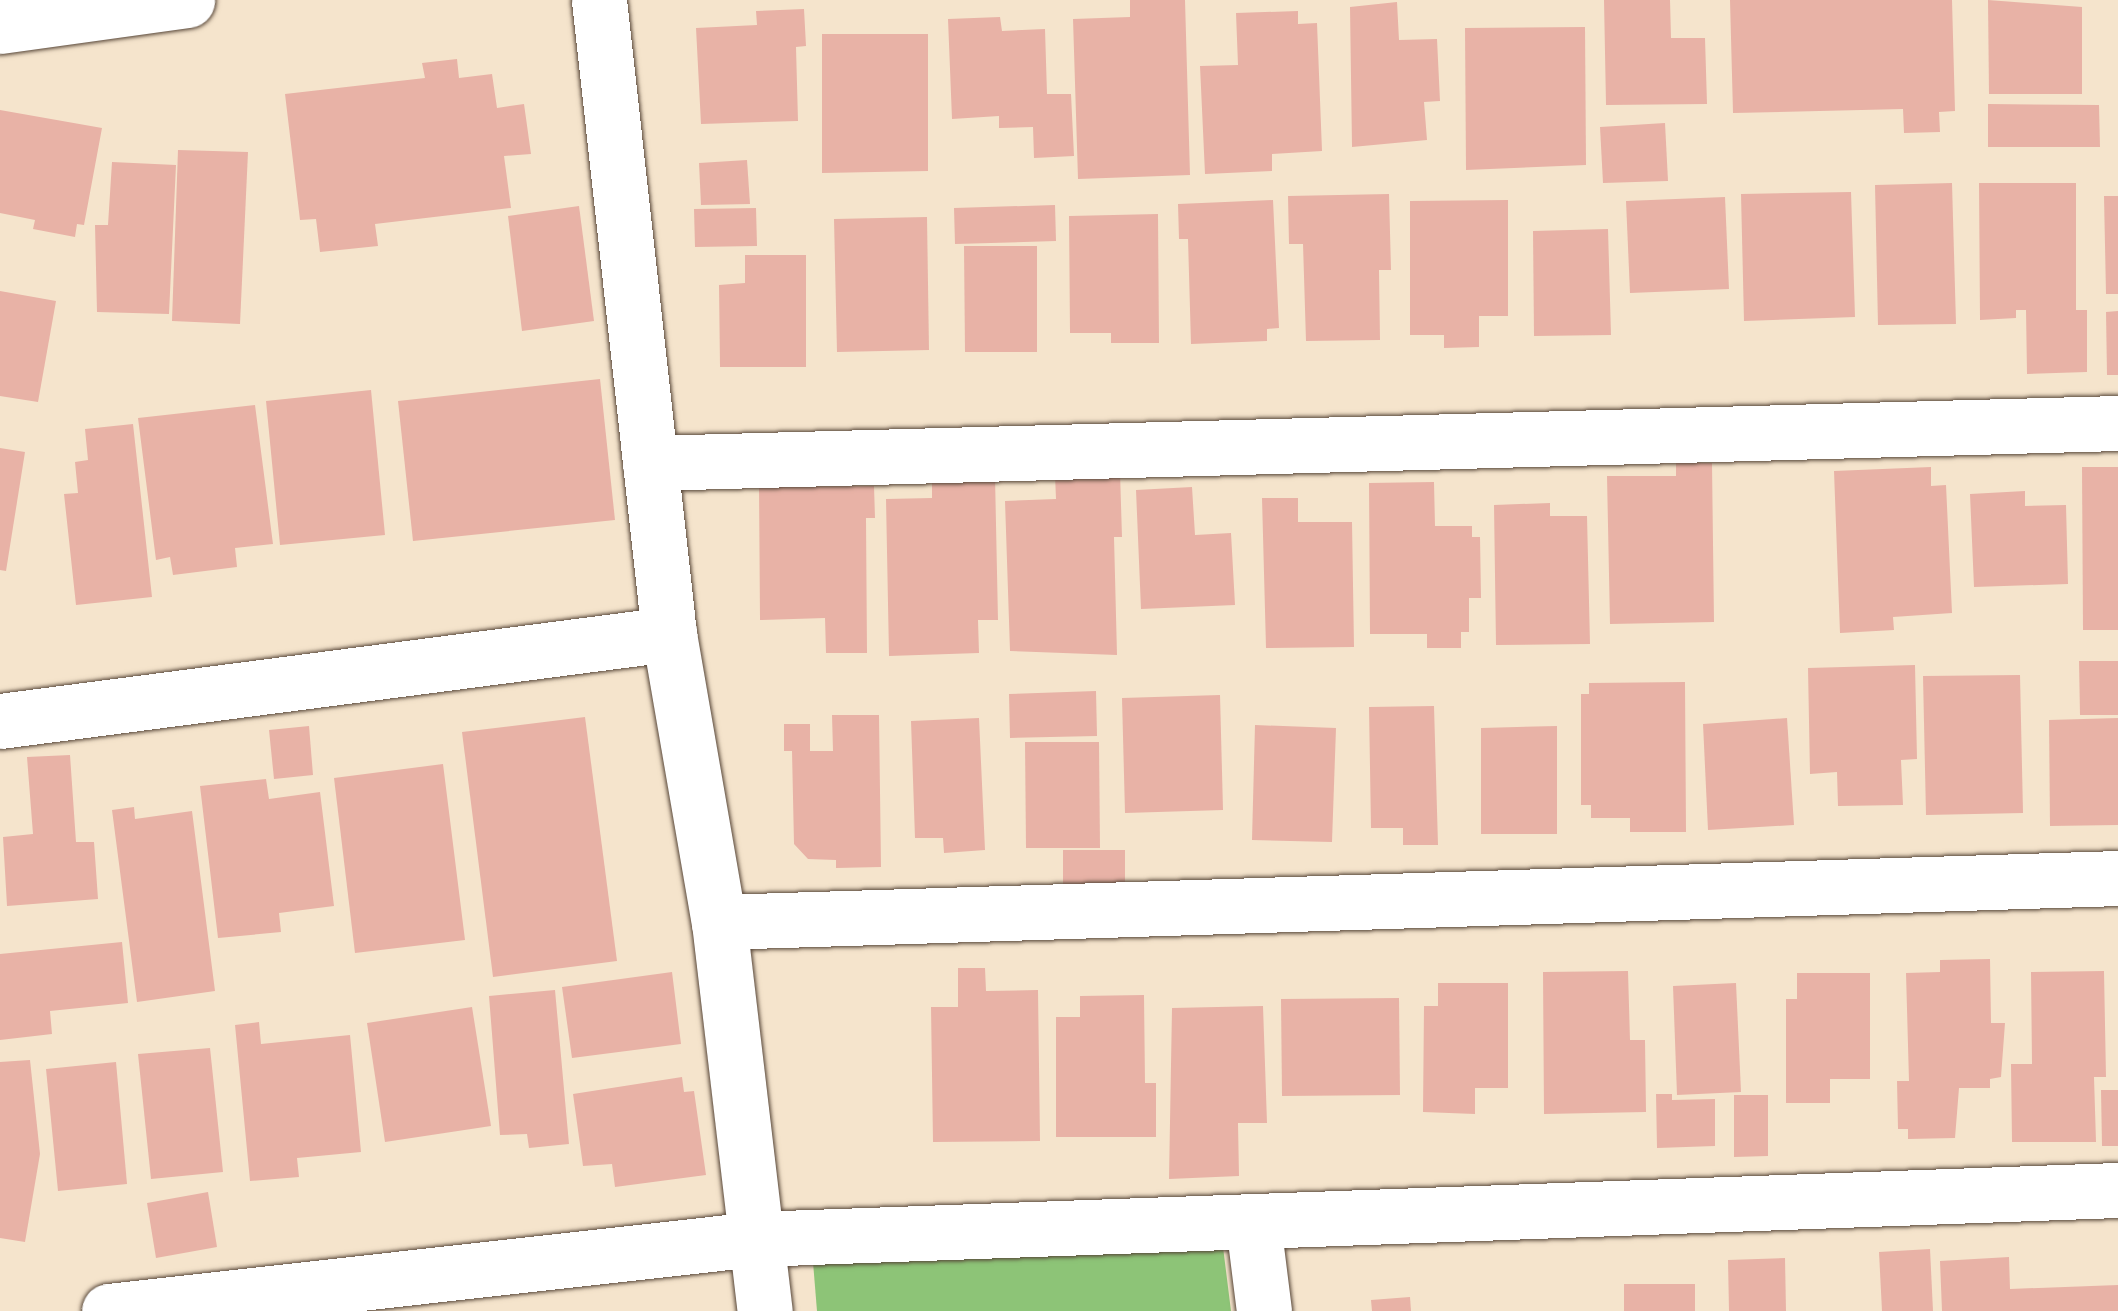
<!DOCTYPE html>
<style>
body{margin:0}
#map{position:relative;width:2118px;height:1311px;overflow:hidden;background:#f5e4cc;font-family:"Playpen Sans",sans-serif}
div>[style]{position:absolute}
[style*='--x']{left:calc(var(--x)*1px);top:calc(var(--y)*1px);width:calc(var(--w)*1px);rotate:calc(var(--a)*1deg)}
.green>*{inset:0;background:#8dc477}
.building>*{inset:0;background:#e8b2a6}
.roads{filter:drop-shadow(0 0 2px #574638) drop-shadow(0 0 2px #574638)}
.street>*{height:55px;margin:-27.5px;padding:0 27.5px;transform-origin:27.5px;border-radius:27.5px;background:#fff}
span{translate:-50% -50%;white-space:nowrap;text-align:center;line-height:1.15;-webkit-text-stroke:9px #fdfcf7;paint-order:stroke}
</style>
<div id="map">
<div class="green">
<i style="clip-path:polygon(1223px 1247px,1231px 1311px,817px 1311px,813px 1262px)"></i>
</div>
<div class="building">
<i style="clip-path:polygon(1130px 0,1185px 0,1190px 175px,1078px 179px,1073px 19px,1130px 17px)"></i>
<i style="clip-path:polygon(1604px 0,1670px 0,1671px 38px,1705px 38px,1707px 104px,1606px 105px)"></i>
<i style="clip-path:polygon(1730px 0,1952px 0,1955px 111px,1939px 112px,1940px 132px,1904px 133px,1903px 109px,1733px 113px)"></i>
<i style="clip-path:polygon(1988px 0,2082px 7px,2082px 94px,1989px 94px)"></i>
<i style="clip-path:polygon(1397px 2px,1399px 40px,1437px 39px,1440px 101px,1424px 102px,1427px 140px,1352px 147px,1350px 7px)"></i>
<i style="clip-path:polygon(804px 9px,806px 46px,796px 47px,798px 121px,701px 124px,696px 28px,757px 25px,756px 11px)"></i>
<i style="clip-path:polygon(1298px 11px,1298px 24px,1317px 23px,1322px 151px,1272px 154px,1272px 171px,1205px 174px,1200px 66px,1238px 65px,1236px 13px)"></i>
<i style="clip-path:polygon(1000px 17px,1002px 31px,1045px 29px,1047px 94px,1071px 94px,1074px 156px,1034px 158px,1033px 127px,999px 128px,999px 116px,952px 119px,948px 19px)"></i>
<i style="clip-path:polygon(1585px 27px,1586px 165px,1466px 170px,1465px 28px)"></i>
<i style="clip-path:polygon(822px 34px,928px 34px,928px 171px,822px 173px)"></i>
<i style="clip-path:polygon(457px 59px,459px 78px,492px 74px,497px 108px,524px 104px,531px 154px,504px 156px,511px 208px,375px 224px,378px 246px,320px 252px,316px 219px,300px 220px,285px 94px,425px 78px,422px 63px)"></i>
<i style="clip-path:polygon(1988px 104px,2099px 105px,2100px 147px,1988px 147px)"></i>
<i style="clip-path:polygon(0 110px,102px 128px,84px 225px,77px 224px,75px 237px,33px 229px,35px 220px,0 213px)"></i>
<i style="clip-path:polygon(1665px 123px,1668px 181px,1603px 183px,1600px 127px)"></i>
<i style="clip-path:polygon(178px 150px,248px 152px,240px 324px,172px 321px)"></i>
<i style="clip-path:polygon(747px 160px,750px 204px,701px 205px,699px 163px)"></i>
<i style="clip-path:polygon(112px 162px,176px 165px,169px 314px,97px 312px,95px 225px,108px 225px)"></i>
<i style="clip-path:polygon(1952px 183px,1956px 324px,1878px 325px,1875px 185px)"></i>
<i style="clip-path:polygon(1979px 183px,2076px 183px,2076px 310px,2087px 310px,2087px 372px,2027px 374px,2026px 310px,2016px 310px,2016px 318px,1980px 320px)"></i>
<i style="clip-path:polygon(1851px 192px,1855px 317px,1744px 321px,1741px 194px)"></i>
<i style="clip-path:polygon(1389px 194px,1391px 270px,1379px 270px,1380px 340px,1306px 341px,1303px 244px,1289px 244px,1288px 196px)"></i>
<i style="clip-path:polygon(2104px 196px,2118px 196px,2118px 294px,2106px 294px)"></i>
<i style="clip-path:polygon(1725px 197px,1729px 289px,1630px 293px,1626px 201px)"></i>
<i style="clip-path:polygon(1273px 200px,1279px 328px,1267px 329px,1267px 341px,1191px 344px,1188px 239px,1179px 239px,1178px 204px)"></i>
<i style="clip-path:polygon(1508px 200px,1508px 316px,1479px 316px,1479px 347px,1444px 348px,1444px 335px,1410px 335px,1410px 201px)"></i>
<i style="clip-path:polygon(1055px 205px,1056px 241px,955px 244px,954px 208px)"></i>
<i style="clip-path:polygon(579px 206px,594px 321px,522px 331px,508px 216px)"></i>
<i style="clip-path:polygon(756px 208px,757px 246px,695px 247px,694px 209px)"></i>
<i style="clip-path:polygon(1158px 214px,1159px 343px,1111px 343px,1111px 333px,1070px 333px,1069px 216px)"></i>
<i style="clip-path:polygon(927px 217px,929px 350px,837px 352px,834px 219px)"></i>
<i style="clip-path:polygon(1608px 229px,1611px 335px,1534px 336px,1533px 231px)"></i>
<i style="clip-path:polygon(964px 246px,1037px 246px,1037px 352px,965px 352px)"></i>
<i style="clip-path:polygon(745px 255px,806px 255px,806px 367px,720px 367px,719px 285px,745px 283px)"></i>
<i style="clip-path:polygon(0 291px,56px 301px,38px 402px,0 396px)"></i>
<i style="clip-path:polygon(2118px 311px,2118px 375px,2107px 375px,2106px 312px)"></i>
<i style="clip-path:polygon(600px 379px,615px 520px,413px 541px,398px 401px)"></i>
<i style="clip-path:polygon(371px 390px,385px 535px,280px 545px,266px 401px)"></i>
<i style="clip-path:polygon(255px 405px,273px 544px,235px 548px,237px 567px,173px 575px,170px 557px,156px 560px,138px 418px)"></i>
<i style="clip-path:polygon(133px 424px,152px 597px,76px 605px,64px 494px,78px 493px,75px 462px,88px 460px,85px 429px)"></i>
<i style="clip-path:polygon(0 448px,25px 452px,6px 571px,0 570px)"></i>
<i style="clip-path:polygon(1676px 463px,1712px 463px,1714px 622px,1610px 624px,1607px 476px,1676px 476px)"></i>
<i style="clip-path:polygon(1931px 467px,1931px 486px,1946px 485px,1952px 613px,1893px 617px,1894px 630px,1840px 633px,1834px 471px)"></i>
<i style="clip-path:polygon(2082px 467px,2118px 467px,2118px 630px,2083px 630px)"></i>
<i style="clip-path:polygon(1120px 472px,1122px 537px,1114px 537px,1117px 655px,1010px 651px,1005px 501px,1056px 499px,1055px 475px)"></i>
<i style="clip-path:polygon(995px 476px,998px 620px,978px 620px,979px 653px,889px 656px,886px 499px,932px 498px,932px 478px)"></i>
<i style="clip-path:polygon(1434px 482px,1435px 526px,1472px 526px,1472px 537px,1480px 537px,1481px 598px,1469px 598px,1469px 632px,1461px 632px,1461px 648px,1427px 648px,1427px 634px,1370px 634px,1369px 483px)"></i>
<i style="clip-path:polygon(874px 486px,875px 518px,866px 518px,867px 653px,826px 653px,825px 618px,760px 620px,759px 487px)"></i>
<i style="clip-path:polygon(1192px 487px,1195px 535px,1231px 533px,1235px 605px,1141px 609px,1136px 490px)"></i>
<i style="clip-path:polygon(2025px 491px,2025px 506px,2066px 505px,2068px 584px,1974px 587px,1970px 494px)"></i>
<i style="clip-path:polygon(1262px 498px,1298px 498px,1298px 522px,1352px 522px,1354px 647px,1266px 648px)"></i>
<i style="clip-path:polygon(1550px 503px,1550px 516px,1587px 516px,1590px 644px,1496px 645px,1494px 505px)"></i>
<i style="clip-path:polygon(2079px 661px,2118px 661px,2118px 715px,2080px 715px)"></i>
<i style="clip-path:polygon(1915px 665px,1917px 759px,1901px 760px,1903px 805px,1838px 806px,1837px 772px,1810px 774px,1808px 668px)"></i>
<i style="clip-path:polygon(2020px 675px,2023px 813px,1926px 815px,1923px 676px)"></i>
<i style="clip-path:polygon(1685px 682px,1686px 832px,1630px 832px,1630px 818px,1591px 818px,1591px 805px,1581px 805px,1581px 694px,1589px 694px,1589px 683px)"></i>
<i style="clip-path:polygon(1096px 691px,1097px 736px,1010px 738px,1009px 694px)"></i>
<i style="clip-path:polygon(1220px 695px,1223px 810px,1125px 813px,1122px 698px)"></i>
<i style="clip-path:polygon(1434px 706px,1438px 845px,1403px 845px,1403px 828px,1371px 828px,1369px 707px)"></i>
<i style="clip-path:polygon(832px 715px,879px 715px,881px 867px,836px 868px,836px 860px,808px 859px,794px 844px,792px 751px,784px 751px,784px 724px,810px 724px,810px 751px,833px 751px)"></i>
<i style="clip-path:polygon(585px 717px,617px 961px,493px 977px,462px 732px)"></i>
<i style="clip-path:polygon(979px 718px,985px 850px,944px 853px,943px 838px,915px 838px,911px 721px)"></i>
<i style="clip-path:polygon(1787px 718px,1794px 825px,1708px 830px,1703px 724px)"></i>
<i style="clip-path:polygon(2118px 718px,2118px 825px,2050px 826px,2049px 720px)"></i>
<i style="clip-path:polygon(1255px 725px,1336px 728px,1332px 842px,1252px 840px)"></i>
<i style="clip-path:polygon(309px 726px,313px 775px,274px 779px,269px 730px)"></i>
<i style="clip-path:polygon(1557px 726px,1557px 834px,1481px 834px,1481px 728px)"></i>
<i style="clip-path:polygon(1025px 742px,1099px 742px,1100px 848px,1026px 848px)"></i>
<i style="clip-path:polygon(70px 755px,76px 842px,94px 842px,98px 899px,7px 906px,3px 837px,33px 834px,27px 757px)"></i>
<i style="clip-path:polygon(443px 764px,465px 940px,355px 953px,334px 778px)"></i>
<i style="clip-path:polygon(266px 779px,269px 799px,320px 792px,334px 906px,279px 913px,281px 932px,218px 938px,200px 786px)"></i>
<i style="clip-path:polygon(134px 807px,135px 819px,192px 811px,215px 991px,137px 1002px,112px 810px)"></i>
<i style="clip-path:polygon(1063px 850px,1125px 850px,1125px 890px,1063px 891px)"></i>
<i style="clip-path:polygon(122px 942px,128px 1003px,50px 1011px,52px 1034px,0 1040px,0 954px)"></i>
<i style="clip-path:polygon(1990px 959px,1991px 1023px,2005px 1023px,2001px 1077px,1990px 1079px,1990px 1088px,1959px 1088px,1955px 1138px,1908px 1139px,1908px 1129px,1898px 1129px,1897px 1081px,1909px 1081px,1906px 973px,1940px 972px,1940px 960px)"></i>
<i style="clip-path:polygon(958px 968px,985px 968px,986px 991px,1038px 990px,1040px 1141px,933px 1142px,931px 1007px,958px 1007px)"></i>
<i style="clip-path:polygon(1628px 971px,1630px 1040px,1645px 1040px,1646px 1112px,1544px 1114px,1543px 972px)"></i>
<i style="clip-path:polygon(2104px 971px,2106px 1077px,2094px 1077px,2096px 1142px,2012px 1142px,2011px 1064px,2032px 1064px,2031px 972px)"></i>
<i style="clip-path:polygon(672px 972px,681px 1044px,572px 1058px,562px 987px)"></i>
<i style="clip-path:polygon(1797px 973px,1870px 973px,1870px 1079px,1830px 1079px,1830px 1103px,1786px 1103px,1786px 999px,1797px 999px)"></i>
<i style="clip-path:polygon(1438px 983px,1508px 983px,1508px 1088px,1475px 1088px,1475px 1114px,1423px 1112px,1424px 1006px,1438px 1006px)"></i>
<i style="clip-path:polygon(1736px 983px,1741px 1092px,1677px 1095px,1673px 986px)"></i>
<i style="clip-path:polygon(555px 990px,569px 1144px,529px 1148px,527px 1134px,500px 1135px,489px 996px)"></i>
<i style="clip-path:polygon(1144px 995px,1145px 1083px,1156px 1083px,1156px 1137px,1056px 1137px,1056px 1017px,1080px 1017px,1080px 996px)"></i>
<i style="clip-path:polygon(1399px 998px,1400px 1095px,1282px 1096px,1281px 999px)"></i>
<i style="clip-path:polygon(1263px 1006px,1267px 1123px,1238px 1123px,1239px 1176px,1169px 1179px,1172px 1008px)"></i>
<i style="clip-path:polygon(472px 1007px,491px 1126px,385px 1142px,367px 1023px)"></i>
<i style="clip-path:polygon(259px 1022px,261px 1044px,350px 1035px,361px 1152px,297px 1158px,299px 1177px,250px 1181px,235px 1025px)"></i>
<i style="clip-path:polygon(210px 1048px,223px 1172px,151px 1179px,138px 1054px)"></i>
<i style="clip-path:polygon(30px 1060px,40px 1154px,25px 1242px,0 1238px,0 1062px)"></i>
<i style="clip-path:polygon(116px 1062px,127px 1184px,58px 1191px,46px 1069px)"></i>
<i style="clip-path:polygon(682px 1077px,684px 1092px,694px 1091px,706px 1175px,615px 1187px,612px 1164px,583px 1166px,573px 1094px)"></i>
<i style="clip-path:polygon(2101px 1090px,2118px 1090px,2118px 1146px,2102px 1146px)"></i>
<i style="clip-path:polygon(1656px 1094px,1672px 1094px,1672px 1100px,1715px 1099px,1715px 1146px,1657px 1148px)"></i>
<i style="clip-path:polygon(1734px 1095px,1768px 1095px,1768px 1156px,1734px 1157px)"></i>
<i style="clip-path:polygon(208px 1192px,217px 1247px,156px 1258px,147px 1203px)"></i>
<i style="clip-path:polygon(1930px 1249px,1933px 1311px,1882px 1311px,1879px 1252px)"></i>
<i style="clip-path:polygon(2009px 1257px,2010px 1289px,2118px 1285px,2118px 1311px,1942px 1311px,1940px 1261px)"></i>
<i style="clip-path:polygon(1785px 1258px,1786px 1311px,1729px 1311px,1728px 1260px)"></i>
<i style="clip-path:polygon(1624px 1284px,1695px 1284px,1695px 1311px,1624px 1311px)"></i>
<i style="clip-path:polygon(1410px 1297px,1411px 1311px,1372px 1311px,1371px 1300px)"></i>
</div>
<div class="roads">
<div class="street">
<i style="--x:599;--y:0;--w:638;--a:83.7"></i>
<i style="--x:669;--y:634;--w:292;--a:80.2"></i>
<i style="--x:719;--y:922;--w:392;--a:83.3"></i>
<i style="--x:0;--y:26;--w:189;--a:-7.9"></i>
<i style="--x:650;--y:463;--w:1469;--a:-1.56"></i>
<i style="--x:0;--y:721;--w:675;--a:-7.41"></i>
<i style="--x:719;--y:922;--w:1400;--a:-1.8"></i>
<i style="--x:1253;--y:1223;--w:89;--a:82.9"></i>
<i style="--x:109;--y:1311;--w:650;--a:-6.36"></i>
<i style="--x:755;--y:1239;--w:1364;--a:-2.06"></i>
</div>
</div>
</div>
